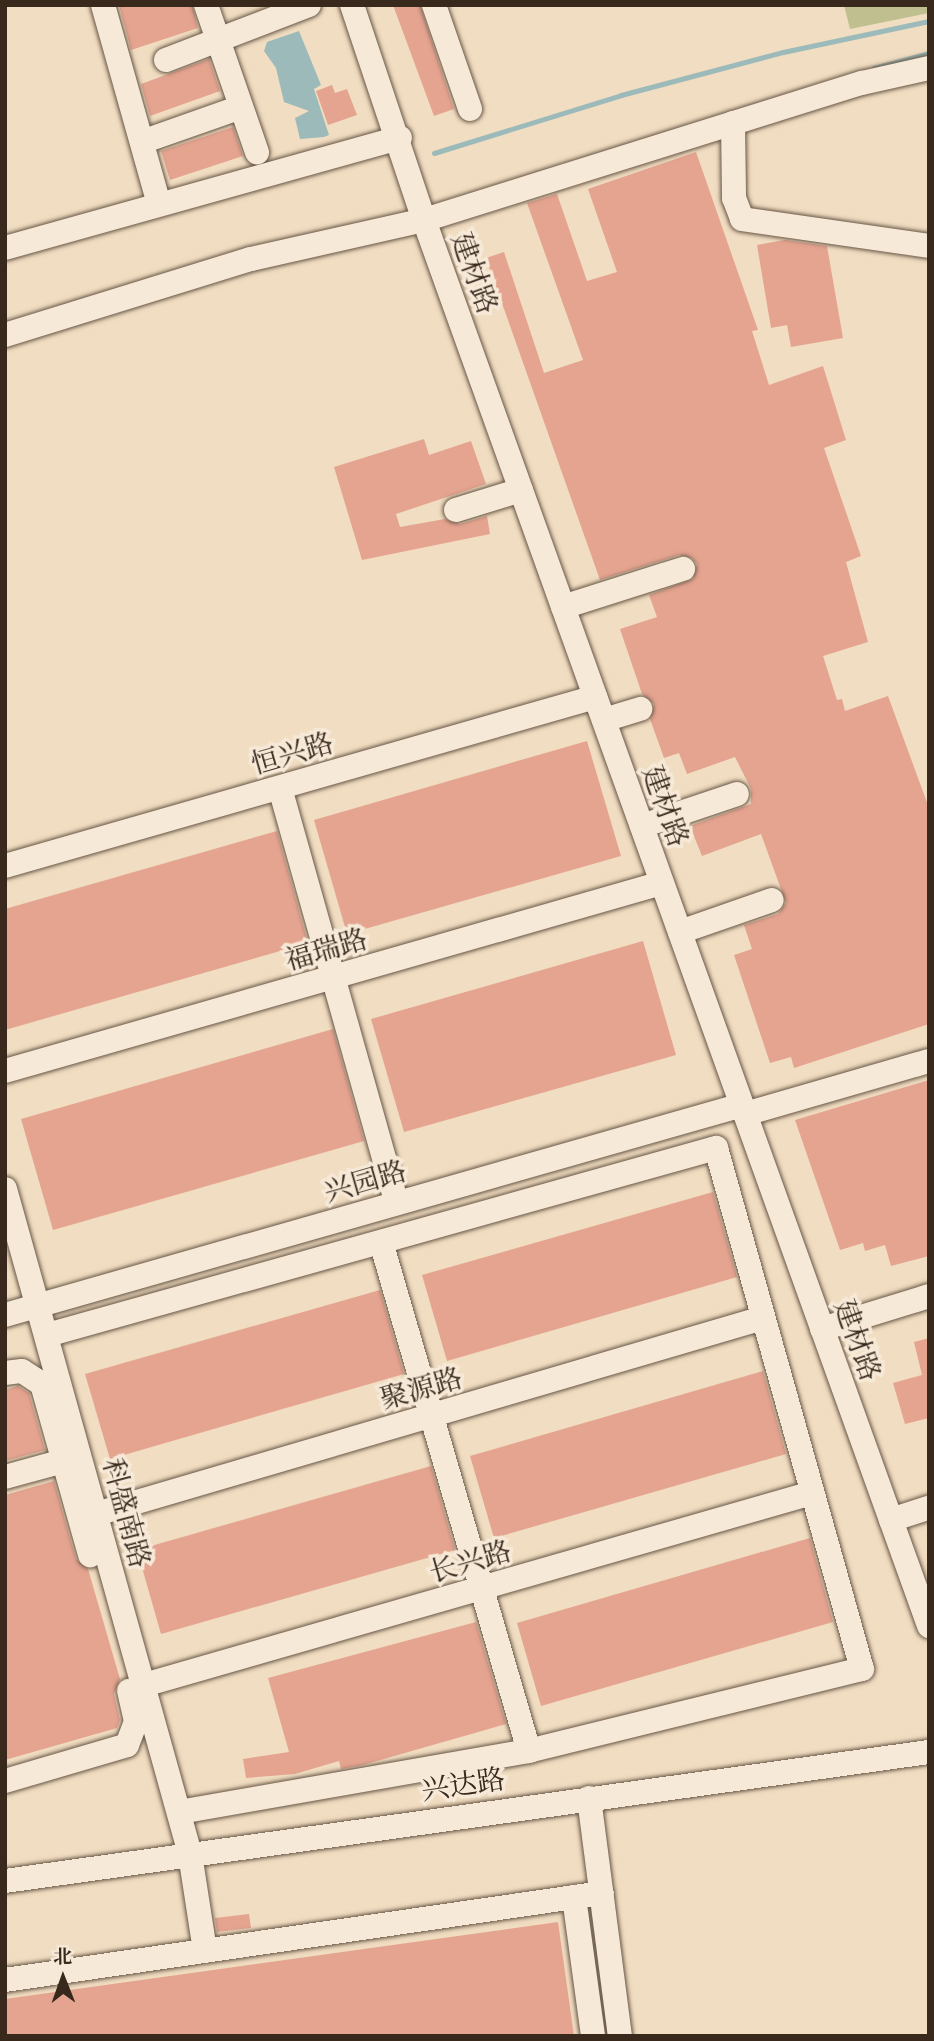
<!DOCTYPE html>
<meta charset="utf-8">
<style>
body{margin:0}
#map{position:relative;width:934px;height:2041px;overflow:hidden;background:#f1ddc1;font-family:"EB Garamond","Noto Serif SC",serif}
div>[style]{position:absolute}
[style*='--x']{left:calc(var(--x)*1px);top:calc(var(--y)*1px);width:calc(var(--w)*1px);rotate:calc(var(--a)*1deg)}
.green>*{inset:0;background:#c0bf8f}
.water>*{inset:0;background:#9cbab9}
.stream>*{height:5px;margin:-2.5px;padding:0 2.5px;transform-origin:2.5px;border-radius:2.5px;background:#9cbab9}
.building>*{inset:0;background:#e5a490}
.roads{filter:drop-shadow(0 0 2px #675646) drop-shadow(0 0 2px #675646)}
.minor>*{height:24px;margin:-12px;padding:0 12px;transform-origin:12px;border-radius:12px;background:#f6e9d7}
span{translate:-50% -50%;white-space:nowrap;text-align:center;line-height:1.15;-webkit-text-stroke:7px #f6e9d7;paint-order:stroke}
.street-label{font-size:28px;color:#39291d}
.frame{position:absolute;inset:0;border:7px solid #39291d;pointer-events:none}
.north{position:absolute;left:28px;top:1943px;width:70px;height:70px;-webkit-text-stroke:5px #f6e9d7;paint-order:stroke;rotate:359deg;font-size:19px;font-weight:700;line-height:28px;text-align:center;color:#39291d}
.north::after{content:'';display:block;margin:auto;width:24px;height:32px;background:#39291d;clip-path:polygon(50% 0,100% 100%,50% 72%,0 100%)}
</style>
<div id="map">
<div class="green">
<i style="clip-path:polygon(844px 5px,929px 5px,929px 13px,850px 29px)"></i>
</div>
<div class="water">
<i style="clip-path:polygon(299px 31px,321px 85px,314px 89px,329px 135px,324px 137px,300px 139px,295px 118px,309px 111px,284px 102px,276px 68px,264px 51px,267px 42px)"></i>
</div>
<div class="stream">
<i style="--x:874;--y:68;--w:57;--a:-15.3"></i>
<i style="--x:434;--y:153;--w:196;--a:-17.2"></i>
<i style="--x:621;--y:95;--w:168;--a:-14.9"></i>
<i style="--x:783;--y:52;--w:149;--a:-12"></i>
</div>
<div class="building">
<i style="clip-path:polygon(119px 5px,192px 5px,198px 28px,131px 50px)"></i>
<i style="clip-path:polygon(393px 5px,420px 5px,454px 109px,434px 116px)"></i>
<i style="clip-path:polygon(209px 59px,220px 91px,150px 116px,141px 84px)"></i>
<i style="clip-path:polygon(332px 85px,335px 93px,347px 89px,357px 115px,328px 125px,316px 91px)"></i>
<i style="clip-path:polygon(233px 127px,243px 156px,170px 180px,161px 151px)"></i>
<i style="clip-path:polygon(696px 152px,758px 330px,752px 331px,769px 385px,823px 366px,846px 440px,824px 448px,861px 556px,846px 562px,868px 642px,823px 656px,837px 700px,842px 699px,845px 711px,888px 696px,929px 808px,929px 1024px,794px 1068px,791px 1057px,770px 1063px,734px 955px,752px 949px,744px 925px,778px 914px,786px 903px,761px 834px,702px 856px,690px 826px,751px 804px,751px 789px,735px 757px,687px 774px,679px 753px,664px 758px,650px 719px,654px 704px,642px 694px,620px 629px,657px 617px,649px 595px,693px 579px,697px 564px,692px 558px,679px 555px,600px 580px,486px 258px,504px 252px,544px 373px,583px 360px,527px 203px,557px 194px,587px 281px,617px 272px,588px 189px)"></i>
<i style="clip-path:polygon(785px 240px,827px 246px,843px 338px,791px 347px,787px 325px,771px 328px,757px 245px)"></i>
<i style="clip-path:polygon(424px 439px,429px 455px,471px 441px,486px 484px,396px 514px,400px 527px,445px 519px,460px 524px,487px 516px,490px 534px,362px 560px,334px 467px)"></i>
<i style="clip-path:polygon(587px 741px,621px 856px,347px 934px,314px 820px)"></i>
<i style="clip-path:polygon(277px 831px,308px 943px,5px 1030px,5px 909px)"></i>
<i style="clip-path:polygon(643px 941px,676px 1055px,404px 1132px,371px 1019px)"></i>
<i style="clip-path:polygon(333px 1029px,364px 1141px,53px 1230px,21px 1119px)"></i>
<i style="clip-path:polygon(929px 1080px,929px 1256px,891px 1266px,885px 1245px,865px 1251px,863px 1243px,840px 1250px,795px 1120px)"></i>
<i style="clip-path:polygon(713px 1192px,737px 1277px,447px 1361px,422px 1275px)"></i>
<i style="clip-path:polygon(380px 1290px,404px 1374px,110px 1459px,85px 1374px)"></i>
<i style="clip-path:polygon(929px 1338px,929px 1418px,905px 1424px,893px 1383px,922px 1375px,914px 1342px)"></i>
<i style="clip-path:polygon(763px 1371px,786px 1454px,494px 1538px,470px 1456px)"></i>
<i style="clip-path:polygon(18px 1386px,29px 1393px,45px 1450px,5px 1461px,5px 1390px)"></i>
<i style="clip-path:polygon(431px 1466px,455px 1550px,161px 1634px,137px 1550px)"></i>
<i style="clip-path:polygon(54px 1481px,76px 1559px,88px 1569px,120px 1679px,114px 1694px,120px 1720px,117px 1728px,5px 1760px,5px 1495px)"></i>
<i style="clip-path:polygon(810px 1538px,833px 1622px,541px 1706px,517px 1623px)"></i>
<i style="clip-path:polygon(476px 1622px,506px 1724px,363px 1765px,341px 1769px,339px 1761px,295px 1774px,246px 1778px,243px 1759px,289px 1752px,268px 1678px)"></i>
<i style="clip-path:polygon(249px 1914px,251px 1928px,217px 1932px,215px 1918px)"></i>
<i style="clip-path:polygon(558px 1922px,574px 2036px,5px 2036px,5px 1999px)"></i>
</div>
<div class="roads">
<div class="minor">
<i style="--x:103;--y:5;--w:207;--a:74.3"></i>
<i style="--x:206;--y:5;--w:156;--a:70.9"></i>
<i style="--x:352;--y:5;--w:227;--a:71.5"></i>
<i style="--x:424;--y:220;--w:1494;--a:70.24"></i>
<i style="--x:434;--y:5;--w:110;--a:70.9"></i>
<i style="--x:166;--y:60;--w:153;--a:-21"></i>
<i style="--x:733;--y:123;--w:75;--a:89.2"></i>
<i style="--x:734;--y:198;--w:22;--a:69"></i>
<i style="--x:742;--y:219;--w:189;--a:8.2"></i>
<i style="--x:153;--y:138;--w:93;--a:-19.4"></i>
<i style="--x:5;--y:248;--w:410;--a:-15.6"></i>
<i style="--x:5;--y:335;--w:257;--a:-17.2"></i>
<i style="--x:251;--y:259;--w:177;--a:-12.7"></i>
<i style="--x:424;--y:220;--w:459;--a:-17.4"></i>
<i style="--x:862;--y:83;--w:69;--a:-12.6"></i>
<i style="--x:456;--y:510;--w:68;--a:-17.1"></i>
<i style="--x:563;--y:607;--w:126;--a:-17.6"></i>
<i style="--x:604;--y:720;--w:38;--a:-17"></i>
<i style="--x:280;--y:788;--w:431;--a:74.3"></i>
<i style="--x:642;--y:826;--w:100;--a:-18.6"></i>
<i style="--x:5;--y:866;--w:614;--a:-15.98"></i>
<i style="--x:680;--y:932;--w:97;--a:-19.2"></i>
<i style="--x:5;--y:1071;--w:683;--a:-15.97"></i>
<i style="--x:745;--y:1114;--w:191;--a:-16.1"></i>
<i style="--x:5;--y:1189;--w:690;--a:74.45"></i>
<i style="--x:190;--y:1854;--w:98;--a:81.2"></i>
<i style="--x:5;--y:1315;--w:766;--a:-15.9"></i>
<i style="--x:822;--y:1329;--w:112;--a:-17.1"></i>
<i style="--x:47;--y:1335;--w:695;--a:-15.62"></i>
<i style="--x:716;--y:1148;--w:541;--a:74.35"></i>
<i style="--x:862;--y:1669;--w:343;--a:166.2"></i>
<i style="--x:5;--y:1373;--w:17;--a:-7"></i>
<i style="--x:22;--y:1371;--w:24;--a:33"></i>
<i style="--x:42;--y:1384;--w:178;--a:74.3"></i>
<i style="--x:5;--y:1477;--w:60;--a:-15.4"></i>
<i style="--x:96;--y:1514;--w:695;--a:-16.38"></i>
<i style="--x:891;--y:1520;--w:40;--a:-18"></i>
<i style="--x:144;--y:1685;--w:695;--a:-16.04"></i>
<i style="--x:5;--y:1781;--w:127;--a:-16.4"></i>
<i style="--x:127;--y:1745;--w:26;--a:-69"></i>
<i style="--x:136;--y:1721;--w:31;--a:-103"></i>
<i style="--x:589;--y:1798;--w:240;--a:82.6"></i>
<i style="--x:179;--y:1812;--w:355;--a:-9.9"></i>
<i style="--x:529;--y:1751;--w:530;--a:-106.21"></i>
<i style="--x:5;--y:1881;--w:933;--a:-7.95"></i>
<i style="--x:574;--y:1897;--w:140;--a:82.2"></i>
<i style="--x:5;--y:1980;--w:603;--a:-8.29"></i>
</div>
</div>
<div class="street-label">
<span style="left:475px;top:273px;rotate:70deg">建材路</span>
<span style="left:292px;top:753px;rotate:-16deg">恒兴路</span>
<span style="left:666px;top:806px;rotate:70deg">建材路</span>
<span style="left:326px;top:949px;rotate:-16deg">福瑞路</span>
<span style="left:365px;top:1181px;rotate:-16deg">兴园路</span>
<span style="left:858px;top:1340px;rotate:70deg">建材路</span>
<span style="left:421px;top:1388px;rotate:-16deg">聚源路</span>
<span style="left:127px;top:1513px;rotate:75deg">科盛南路</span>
<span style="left:470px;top:1561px;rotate:-16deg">长兴路</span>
<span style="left:463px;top:1784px;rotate:-8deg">兴达路</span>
</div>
<div class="frame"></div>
<div class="north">北</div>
</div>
